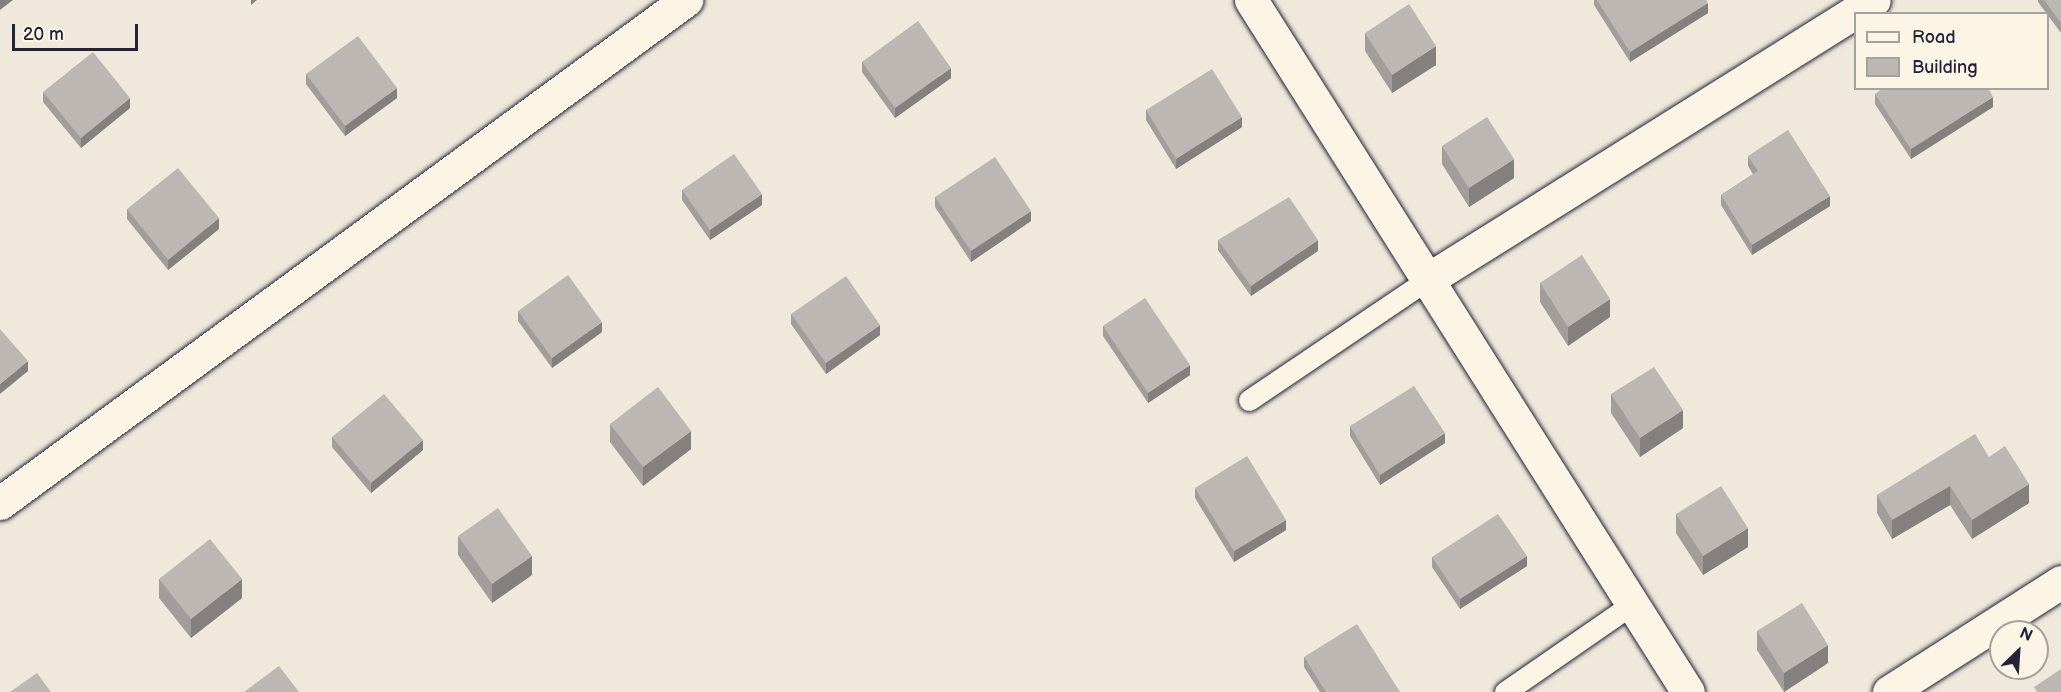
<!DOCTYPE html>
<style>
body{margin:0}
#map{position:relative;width:2061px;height:692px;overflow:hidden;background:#efe8db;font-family:"Balsamiq Sans",sans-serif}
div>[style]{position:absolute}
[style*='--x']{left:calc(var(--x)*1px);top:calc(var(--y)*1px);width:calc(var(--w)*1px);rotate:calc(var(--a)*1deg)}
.roads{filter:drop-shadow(0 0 2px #22223b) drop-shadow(0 0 2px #22223b)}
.service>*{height:21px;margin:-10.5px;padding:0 10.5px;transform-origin:10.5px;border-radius:10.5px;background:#fcf5e5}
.minor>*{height:33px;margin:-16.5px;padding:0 16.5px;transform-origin:16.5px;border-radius:16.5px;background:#fcf5e5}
.wall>*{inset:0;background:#a29d9a}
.shaded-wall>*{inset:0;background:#84807d}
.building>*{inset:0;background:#bcb7b3}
span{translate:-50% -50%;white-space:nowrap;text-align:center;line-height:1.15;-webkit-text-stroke:4.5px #fcf5e5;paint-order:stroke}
.legend{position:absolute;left:1854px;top:12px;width:195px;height:78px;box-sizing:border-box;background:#fcf5e5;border:2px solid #a5a1a1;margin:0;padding:8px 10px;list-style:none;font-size:18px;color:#22223b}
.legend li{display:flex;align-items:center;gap:12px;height:30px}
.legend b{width:30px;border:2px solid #a5a1a1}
.north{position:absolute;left:1989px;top:620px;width:60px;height:60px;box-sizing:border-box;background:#fcf5e5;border:2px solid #a5a1a1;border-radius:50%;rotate:25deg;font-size:16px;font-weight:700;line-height:24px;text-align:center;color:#22223b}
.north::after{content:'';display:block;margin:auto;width:21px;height:27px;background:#22223b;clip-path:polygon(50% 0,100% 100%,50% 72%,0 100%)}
.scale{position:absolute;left:12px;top:24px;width:126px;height:27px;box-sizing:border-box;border:3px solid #22223b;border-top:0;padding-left:8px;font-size:18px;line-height:21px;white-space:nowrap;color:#22223b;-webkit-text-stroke:4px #fcf5e5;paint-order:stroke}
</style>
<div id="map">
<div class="roads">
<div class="service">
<i style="--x:1249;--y:400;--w:215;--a:-34"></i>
<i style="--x:1505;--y:692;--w:155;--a:-34.7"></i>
</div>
<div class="minor">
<i style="--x:1251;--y:0;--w:818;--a:57.73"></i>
<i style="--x:1427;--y:280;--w:527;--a:-32.06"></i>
<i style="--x:0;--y:503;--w:851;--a:-36.25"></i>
<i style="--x:1889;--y:692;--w:204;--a:-32.6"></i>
</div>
</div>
<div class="wall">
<i style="clip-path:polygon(1594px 0,1706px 0,1708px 13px,1630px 62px,1594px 5px)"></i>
<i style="clip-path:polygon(2038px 0,2061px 0,2061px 33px,2038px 2px)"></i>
<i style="clip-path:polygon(1365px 33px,1436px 65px,1392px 93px,1365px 51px)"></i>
<i style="clip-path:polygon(862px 62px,951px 78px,895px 118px,862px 72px)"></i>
<i style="clip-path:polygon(306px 74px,397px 98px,345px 136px,306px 84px)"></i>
<i style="clip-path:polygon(43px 92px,130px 108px,81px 148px,43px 102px)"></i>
<i style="clip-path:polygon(1875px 94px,1993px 107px,1911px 159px,1875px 104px)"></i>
<i style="clip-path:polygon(1146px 110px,1242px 127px,1176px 169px,1146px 120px)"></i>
<i style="clip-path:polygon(1442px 146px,1514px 178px,1469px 207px,1442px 164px)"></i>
<i style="clip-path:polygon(1748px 156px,1830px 206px,1752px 255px,1721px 205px,1721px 195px,1753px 174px,1748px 166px)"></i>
<i style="clip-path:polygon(682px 190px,762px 205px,710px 240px,682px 200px)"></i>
<i style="clip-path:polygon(935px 197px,1031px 221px,971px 262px,935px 207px)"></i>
<i style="clip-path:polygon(127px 209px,219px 229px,168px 270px,127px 219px)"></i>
<i style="clip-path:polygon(1218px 240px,1318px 251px,1251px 296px,1218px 250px)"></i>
<i style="clip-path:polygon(1540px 283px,1610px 317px,1568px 346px,1540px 302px)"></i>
<i style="clip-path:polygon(518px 311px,602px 332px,552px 368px,518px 321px)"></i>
<i style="clip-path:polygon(791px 314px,880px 335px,826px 374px,791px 324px)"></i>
<i style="clip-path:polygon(1103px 326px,1190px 375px,1148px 403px,1103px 336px)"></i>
<i style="clip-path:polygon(1611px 394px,1683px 428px,1640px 457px,1611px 413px)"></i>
<i style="clip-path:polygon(610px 424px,691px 449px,643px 486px,610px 442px)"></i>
<i style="clip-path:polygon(1350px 426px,1445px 443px,1380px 485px,1350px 436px)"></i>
<i style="clip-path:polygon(332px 437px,423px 450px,371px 493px,332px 447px)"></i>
<i style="clip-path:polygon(1989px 457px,2029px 503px,1972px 539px,1950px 505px,1892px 539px,1877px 513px,1877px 495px)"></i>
<i style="clip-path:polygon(1195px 488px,1286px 530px,1234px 562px,1195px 498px)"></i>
<i style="clip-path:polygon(1676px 514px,1748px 547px,1703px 575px,1676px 533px)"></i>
<i style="clip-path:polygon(458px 536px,532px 575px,492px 603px,458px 555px)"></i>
<i style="clip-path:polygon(1432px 557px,1527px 566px,1460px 609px,1432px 567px)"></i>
<i style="clip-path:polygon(159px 579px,242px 598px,191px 638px,159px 598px)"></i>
<i style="clip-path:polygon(1757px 631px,1828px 663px,1784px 692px,1757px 650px)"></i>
<i style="clip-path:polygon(1304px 657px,1400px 692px,1320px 692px,1304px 667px)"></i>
</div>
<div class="shaded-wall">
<i style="clip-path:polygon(0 0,13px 0,0 10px)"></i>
<i style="clip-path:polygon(251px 0,257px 0,251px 5px)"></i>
<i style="clip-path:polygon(1708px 3px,1708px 13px,1630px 62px,1630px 52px)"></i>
<i style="clip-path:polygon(1436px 46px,1436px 65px,1392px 93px,1392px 75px)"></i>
<i style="clip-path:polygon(951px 68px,951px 78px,895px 118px,895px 108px)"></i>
<i style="clip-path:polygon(397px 88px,397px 98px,345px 136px,345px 126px)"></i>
<i style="clip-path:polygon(1993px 97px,1993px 107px,1911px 159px,1911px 149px)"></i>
<i style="clip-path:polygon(130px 98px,130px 108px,81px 148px,81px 138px)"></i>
<i style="clip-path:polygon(1242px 117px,1242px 127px,1176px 169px,1176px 159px)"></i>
<i style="clip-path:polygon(1514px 159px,1514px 178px,1469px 207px,1469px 188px)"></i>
<i style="clip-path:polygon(762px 194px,762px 205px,710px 240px,710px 230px)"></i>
<i style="clip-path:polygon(1830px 196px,1830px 206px,1752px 255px,1752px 245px)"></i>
<i style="clip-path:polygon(1031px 211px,1031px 221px,971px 262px,971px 251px)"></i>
<i style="clip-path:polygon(219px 218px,219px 229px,168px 270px,168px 260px)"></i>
<i style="clip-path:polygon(1318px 240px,1318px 251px,1251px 296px,1251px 286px)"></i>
<i style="clip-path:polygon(1610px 299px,1610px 317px,1568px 346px,1568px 327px)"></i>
<i style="clip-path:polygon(602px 322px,602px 332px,552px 368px,552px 358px)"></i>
<i style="clip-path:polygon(880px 325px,880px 335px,826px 374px,826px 363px)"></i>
<i style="clip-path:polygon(28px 361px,28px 371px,0 394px,0 384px)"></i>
<i style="clip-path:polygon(1190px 365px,1190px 375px,1148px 403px,1148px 393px)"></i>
<i style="clip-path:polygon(1683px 410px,1683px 428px,1640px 457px,1640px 438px)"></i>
<i style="clip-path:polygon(691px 431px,691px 449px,643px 486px,643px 467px)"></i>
<i style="clip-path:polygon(1445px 433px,1445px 443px,1380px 485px,1380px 475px)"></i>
<i style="clip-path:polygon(423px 440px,423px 450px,371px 493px,371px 483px)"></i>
<i style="clip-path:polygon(2029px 484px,2029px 503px,1972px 539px,1972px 520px)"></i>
<i style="clip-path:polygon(1950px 486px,1950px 505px,1892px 539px,1892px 520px)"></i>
<i style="clip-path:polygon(1286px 520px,1286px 530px,1234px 562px,1234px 551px)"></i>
<i style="clip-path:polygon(1748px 528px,1748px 547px,1703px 575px,1703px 556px)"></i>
<i style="clip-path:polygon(532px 556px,532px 575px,492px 603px,492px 584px)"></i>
<i style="clip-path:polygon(1527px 556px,1527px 566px,1460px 609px,1460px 599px)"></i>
<i style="clip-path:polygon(242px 579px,242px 598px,191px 638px,191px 619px)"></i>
<i style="clip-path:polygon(1828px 645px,1828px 663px,1784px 692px,1784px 673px)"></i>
</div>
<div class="building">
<i style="clip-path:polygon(1597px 0,1706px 0,1708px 3px,1630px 52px)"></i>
<i style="clip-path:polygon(2044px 0,2061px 0,2061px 23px)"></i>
<i style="clip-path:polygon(1409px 4px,1436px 46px,1392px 75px,1365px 33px)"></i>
<i style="clip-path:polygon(918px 21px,951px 68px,895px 108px,862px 62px)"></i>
<i style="clip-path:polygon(358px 36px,397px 88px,345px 126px,306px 74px)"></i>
<i style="clip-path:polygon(93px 52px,130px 98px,81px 138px,43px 92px)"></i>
<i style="clip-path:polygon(1212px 69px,1242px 117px,1176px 159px,1146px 110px)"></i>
<i style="clip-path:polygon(1883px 88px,1988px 88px,1993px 97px,1911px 149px,1875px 94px)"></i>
<i style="clip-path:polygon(1487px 117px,1514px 159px,1469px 188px,1442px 146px)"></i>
<i style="clip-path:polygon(1788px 130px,1830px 196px,1752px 245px,1721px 195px,1758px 171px,1748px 156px)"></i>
<i style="clip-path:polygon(734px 154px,762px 194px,710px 230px,682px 190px)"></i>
<i style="clip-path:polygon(995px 157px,1031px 211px,971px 251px,935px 197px)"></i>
<i style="clip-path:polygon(178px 168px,219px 218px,168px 260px,127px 209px)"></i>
<i style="clip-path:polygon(1289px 197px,1318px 240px,1251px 286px,1218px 240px)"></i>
<i style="clip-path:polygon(1582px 255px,1610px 299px,1568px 327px,1540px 283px)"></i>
<i style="clip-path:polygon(568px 275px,602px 322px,552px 358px,518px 311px)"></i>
<i style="clip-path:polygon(846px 276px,880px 325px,826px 363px,791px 314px)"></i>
<i style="clip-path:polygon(1145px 298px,1190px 365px,1148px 393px,1103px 326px)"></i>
<i style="clip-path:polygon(0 329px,28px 361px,0 384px)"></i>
<i style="clip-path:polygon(1654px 367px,1683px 410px,1640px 438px,1611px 394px)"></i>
<i style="clip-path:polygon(1414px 386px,1445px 433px,1380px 475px,1350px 426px)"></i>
<i style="clip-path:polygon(658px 387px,691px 431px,643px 467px,610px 424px)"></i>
<i style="clip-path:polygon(384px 394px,423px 440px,371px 483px,332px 437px)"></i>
<i style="clip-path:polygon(1975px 434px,1989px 457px,2005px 446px,2029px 484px,1972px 520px,1950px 486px,1892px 520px,1877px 495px)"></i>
<i style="clip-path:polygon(1247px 456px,1286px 520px,1234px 551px,1195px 488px)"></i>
<i style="clip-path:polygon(1721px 486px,1748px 528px,1703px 556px,1676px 514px)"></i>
<i style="clip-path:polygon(498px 508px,532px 556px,492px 584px,458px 536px)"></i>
<i style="clip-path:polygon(1498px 514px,1527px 556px,1460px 599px,1432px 557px)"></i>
<i style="clip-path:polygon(210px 539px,242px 579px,191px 619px,159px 579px)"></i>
<i style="clip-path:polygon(1802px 603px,1828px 645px,1784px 673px,1757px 631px)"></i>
<i style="clip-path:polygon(1357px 624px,1400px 692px,1326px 692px,1304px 657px)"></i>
<i style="clip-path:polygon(279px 666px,299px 692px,244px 692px)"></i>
<i style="clip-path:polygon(2061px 669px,2061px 692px,2037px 692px,2034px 687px)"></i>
<i style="clip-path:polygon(37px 673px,51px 692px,10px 692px)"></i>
</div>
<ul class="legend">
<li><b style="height:8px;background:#fcf5e5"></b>Road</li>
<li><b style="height:16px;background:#bcb7b3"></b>Building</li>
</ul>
<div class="north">N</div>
<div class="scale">20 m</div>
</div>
